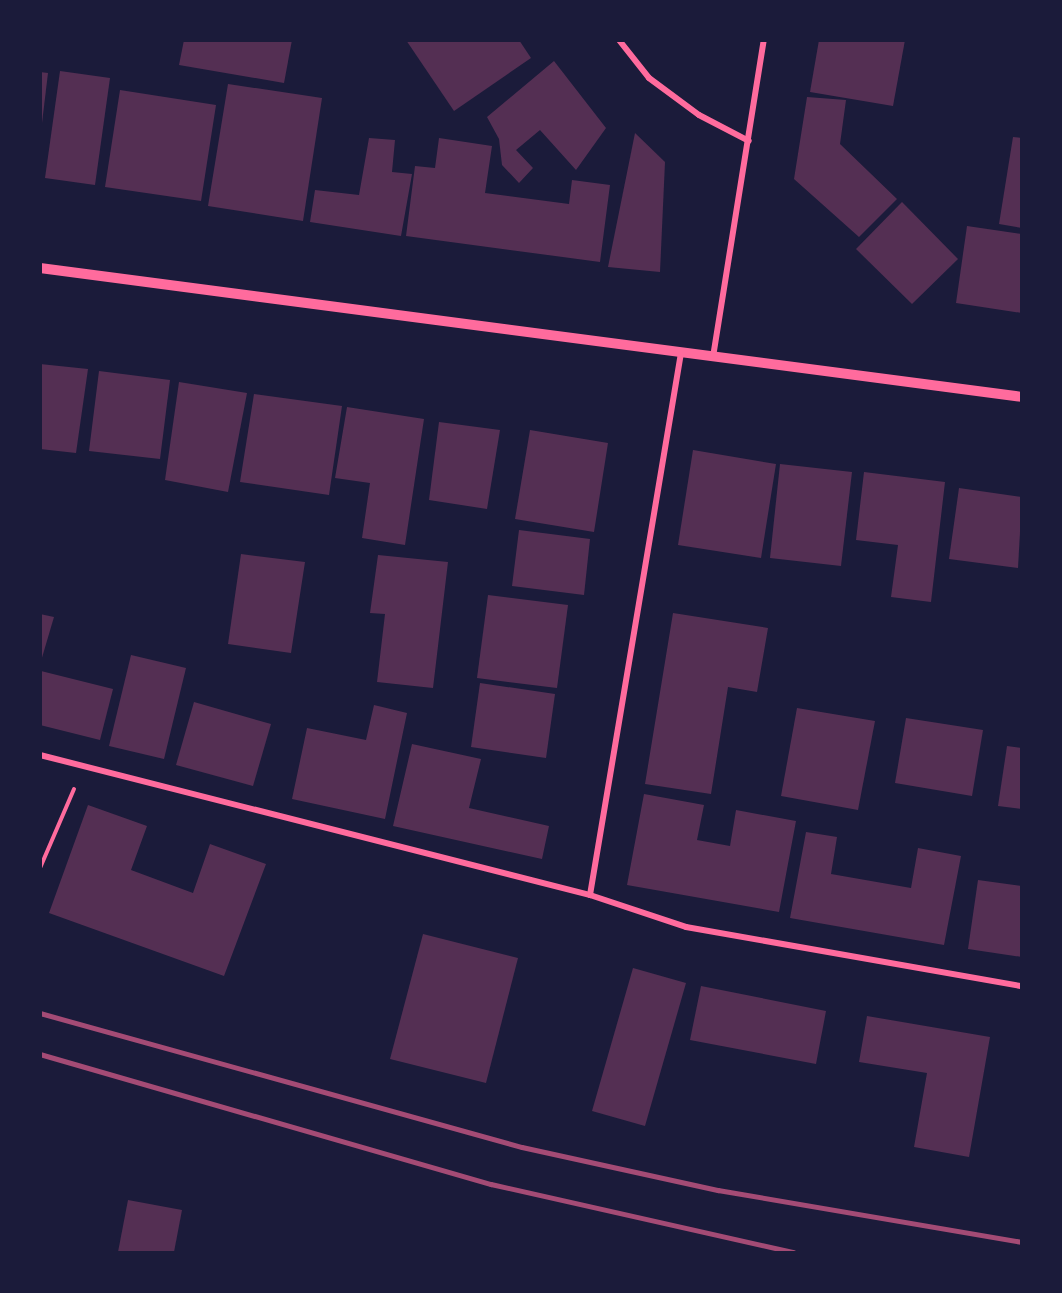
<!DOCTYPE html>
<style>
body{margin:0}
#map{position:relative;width:1062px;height:1293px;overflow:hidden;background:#1b1b3a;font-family:Roboto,sans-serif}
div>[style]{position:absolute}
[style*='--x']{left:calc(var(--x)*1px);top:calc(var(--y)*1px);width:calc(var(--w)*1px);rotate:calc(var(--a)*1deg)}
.building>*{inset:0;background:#542f53}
.path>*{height:4px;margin:-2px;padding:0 2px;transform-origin:2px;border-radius:2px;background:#ff6b9d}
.minor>*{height:6px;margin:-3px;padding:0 3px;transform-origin:3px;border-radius:3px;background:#ff6b9d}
.tertiary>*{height:10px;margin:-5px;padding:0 5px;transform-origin:5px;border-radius:5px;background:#ff6b9d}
.rail>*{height:4.5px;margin:-2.25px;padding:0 2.25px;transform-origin:2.25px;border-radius:2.25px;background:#a44b75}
span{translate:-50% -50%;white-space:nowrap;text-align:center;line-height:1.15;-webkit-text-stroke:4.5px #1b1b3a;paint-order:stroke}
.frame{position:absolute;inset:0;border:42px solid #1b1b3a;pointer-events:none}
</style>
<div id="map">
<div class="building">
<i style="clip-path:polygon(184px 40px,292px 40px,284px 83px,179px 65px)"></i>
<i style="clip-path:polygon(406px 40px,519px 40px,531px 58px,454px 111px)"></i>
<i style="clip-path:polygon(819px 40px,905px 40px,893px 106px,810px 92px)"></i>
<i style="clip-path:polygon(554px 61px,606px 128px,576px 170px,540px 130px,516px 150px,533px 168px,519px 183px,502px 165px,499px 139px,487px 117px)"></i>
<i style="clip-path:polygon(60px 71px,110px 78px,95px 185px,45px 178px)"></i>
<i style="clip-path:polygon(40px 72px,48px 73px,42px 123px,40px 123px)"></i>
<i style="clip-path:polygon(228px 84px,322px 98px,303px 221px,208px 206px)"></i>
<i style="clip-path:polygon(120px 90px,216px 105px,201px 201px,105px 187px)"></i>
<i style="clip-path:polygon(807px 97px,846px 100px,840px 144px,897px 199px,859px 237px,794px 179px)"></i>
<i style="clip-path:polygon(635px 133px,665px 162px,660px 272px,608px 267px)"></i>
<i style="clip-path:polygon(1013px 137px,1022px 138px,1022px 228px,999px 224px)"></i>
<i style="clip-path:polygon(369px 138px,395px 140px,392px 172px,412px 174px,401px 236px,310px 222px,315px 190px,359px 195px)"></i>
<i style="clip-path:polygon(439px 138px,492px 146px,485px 193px,569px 204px,572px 180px,610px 185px,600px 262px,406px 236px,415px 166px,435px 168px)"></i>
<i style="clip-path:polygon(902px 202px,958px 259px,912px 304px,856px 249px)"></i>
<i style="clip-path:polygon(967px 226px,1022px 234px,1022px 313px,956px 303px)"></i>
<i style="clip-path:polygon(40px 364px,88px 369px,76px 453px,40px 449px)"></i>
<i style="clip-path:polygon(99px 371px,170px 380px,160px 459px,89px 451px)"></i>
<i style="clip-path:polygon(179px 382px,247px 393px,228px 492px,165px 480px)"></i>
<i style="clip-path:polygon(254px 394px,342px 406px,329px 495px,240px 482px)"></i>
<i style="clip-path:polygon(347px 407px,424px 419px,405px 545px,362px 538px,370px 483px,335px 478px)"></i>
<i style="clip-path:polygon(439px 422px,500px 430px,487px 509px,429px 500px)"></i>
<i style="clip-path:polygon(530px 430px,608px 443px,594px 532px,515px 519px)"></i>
<i style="clip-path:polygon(693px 450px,776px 464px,761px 558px,678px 545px)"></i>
<i style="clip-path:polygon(780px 464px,852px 472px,841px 566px,770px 558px)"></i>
<i style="clip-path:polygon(864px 472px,945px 482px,931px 602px,891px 597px,898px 545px,856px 540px)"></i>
<i style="clip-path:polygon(959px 488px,1022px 497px,1018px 568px,949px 559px)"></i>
<i style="clip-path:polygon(519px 530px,590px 539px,584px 595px,512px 586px)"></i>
<i style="clip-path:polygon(241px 554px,305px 562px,291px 653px,228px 644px)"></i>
<i style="clip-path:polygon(378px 555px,448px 562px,433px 688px,377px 682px,385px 614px,370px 613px)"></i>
<i style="clip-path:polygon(488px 595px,568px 605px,557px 688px,477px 678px)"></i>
<i style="clip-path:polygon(673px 613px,768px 628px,757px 692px,728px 687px,711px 794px,645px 784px)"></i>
<i style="clip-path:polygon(40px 614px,54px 617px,41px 661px,40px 660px)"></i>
<i style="clip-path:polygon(131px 655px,186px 668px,164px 759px,109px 746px)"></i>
<i style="clip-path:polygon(41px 671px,113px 689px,100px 740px,40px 725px)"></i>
<i style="clip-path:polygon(480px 683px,555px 694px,546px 758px,471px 747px)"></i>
<i style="clip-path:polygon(194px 702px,271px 724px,253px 786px,176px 765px)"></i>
<i style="clip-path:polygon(374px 705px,407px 713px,385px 819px,292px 799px,307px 728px,366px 740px)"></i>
<i style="clip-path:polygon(797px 708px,875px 721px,858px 810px,781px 796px)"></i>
<i style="clip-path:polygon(906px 718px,983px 730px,972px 796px,895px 783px)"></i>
<i style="clip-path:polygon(412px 744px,481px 759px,469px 808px,549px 826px,542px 859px,393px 826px)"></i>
<i style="clip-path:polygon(1007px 746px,1022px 748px,1022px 809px,998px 806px)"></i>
<i style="clip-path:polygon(644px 794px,704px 805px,697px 840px,730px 846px,736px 810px,796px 821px,779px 912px,627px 885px)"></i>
<i style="clip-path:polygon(88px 805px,147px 826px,131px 870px,193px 893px,210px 844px,266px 864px,224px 976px,49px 913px)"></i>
<i style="clip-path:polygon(806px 832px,837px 837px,831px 874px,911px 888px,918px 848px,961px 856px,944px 945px,790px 918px)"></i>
<i style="clip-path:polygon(978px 880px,1022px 886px,1022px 957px,968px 949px)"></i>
<i style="clip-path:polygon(423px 934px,518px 958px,486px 1083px,390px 1059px)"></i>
<i style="clip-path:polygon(633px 968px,686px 983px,645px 1126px,592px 1111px)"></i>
<i style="clip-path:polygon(701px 986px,826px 1011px,816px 1064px,690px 1040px)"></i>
<i style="clip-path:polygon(867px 1016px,990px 1037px,969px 1157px,914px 1147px,927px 1073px,859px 1062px)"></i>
<i style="clip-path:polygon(128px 1200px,182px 1210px,174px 1252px,118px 1252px)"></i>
</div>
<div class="path">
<i style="--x:40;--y:868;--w:86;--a:-66.7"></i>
</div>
<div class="minor">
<i style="--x:619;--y:40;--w:48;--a:51.7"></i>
<i style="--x:649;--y:78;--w:62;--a:36.5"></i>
<i style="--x:699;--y:115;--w:56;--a:27.5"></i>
<i style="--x:713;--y:357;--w:321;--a:-80.9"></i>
<i style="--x:40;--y:755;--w:568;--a:14.28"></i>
<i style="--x:590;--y:895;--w:101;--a:18.4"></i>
<i style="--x:686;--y:927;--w:341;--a:10"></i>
<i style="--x:590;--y:895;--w:550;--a:-80.47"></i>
</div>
<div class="tertiary">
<i style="--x:40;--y:268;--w:990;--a:7.48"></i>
</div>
<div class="rail">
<i style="--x:40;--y:1013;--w:500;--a:15.54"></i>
<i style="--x:522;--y:1147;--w:201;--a:12.4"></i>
<i style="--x:718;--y:1190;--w:308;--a:9.7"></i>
<i style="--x:40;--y:1054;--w:469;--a:16.1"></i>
<i style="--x:491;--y:1184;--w:310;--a:12.7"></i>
</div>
<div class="frame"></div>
</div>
